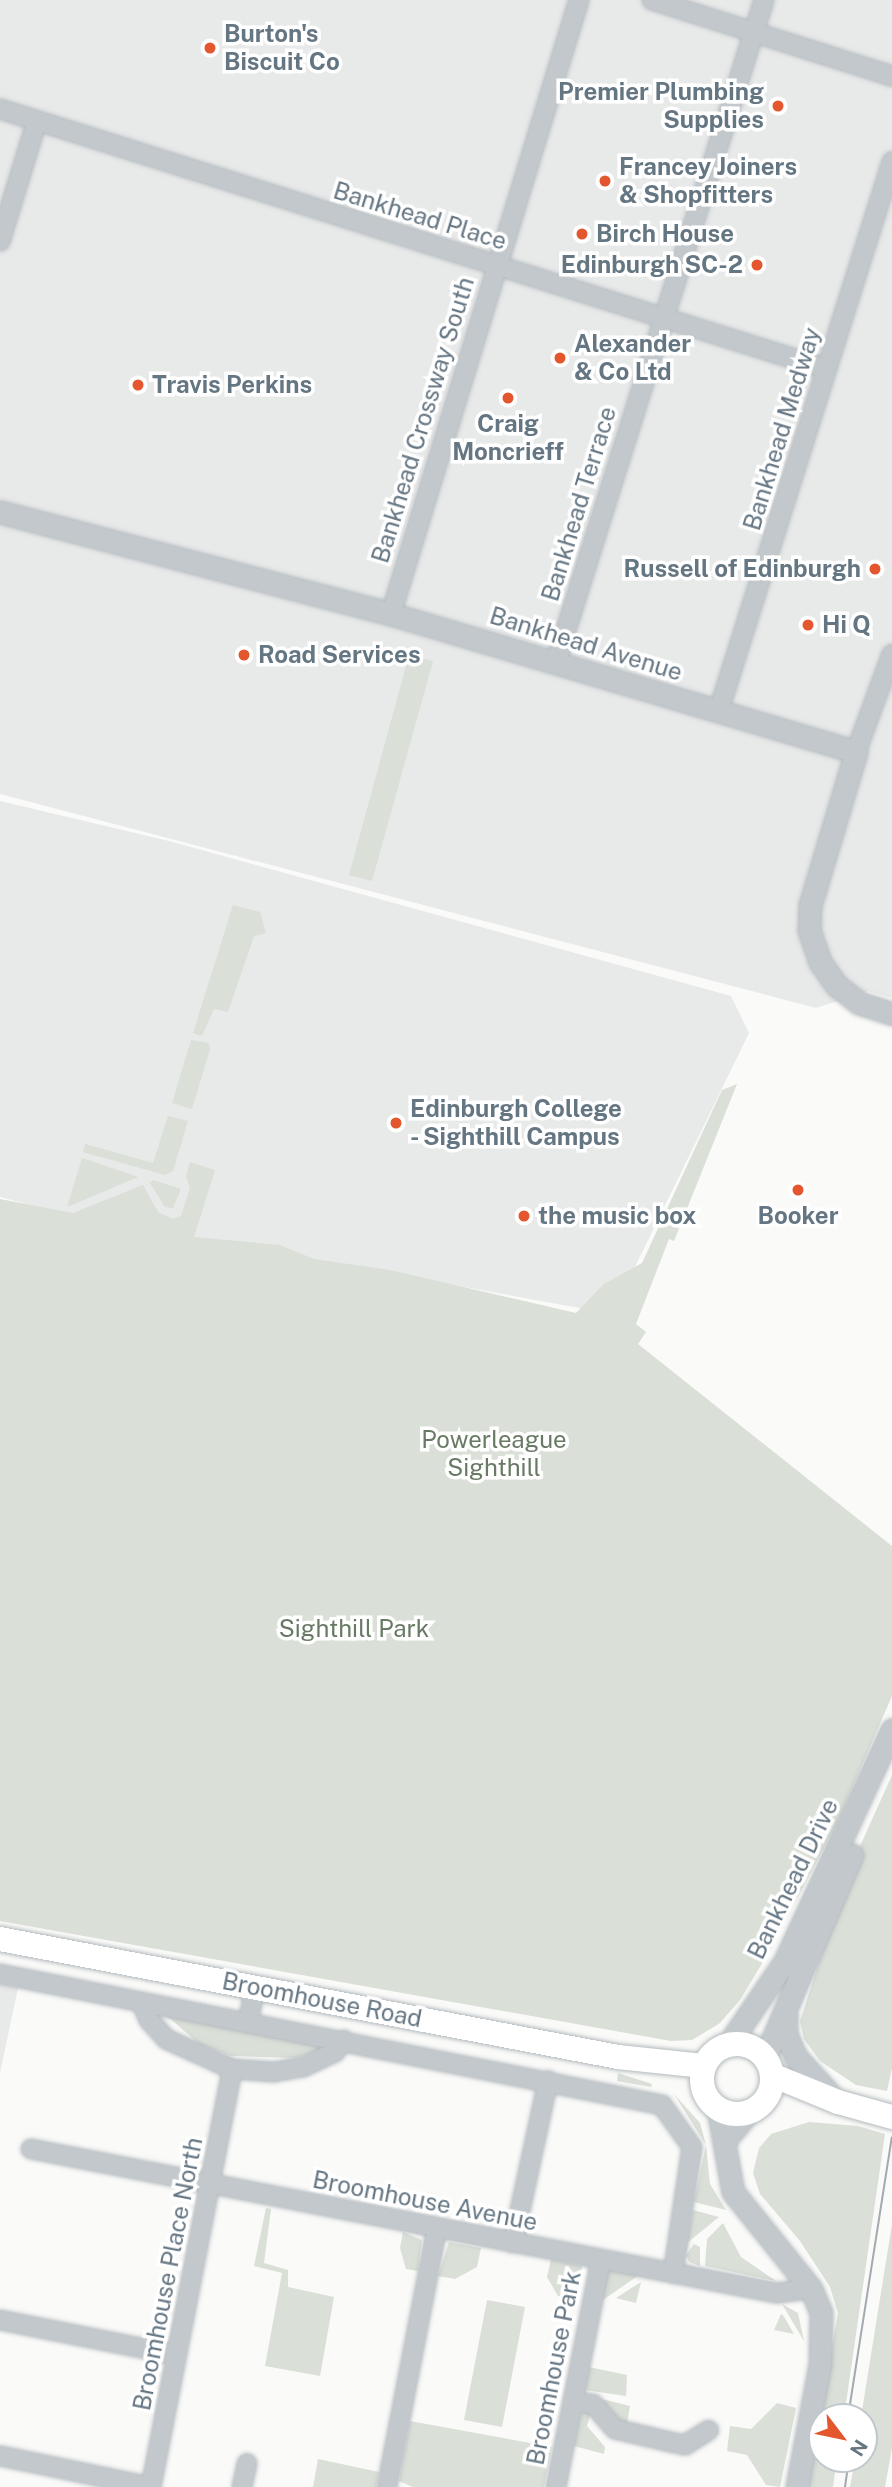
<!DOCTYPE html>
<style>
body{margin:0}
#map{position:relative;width:892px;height:2487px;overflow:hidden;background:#fafaf8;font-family:"Public Sans",sans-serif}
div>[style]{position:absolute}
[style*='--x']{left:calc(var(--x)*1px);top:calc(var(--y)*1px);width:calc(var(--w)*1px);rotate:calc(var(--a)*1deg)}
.built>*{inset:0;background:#e8e9e9}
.green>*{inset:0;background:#dadfd7}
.roads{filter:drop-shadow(0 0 2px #b3babf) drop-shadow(0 0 2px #b3babf)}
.minor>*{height:18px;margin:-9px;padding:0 9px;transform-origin:9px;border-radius:9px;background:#c3c8cc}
.tertiary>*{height:21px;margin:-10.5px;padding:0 10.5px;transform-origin:10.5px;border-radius:10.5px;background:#c3c8cc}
.secondary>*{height:24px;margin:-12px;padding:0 12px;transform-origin:12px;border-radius:12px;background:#fff}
.secondary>.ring{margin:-12px;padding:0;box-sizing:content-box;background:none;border:24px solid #fff;border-radius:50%}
.tram>*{height:2px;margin:-1px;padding:0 1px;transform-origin:1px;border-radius:1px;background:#a2aab0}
.dots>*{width:19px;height:19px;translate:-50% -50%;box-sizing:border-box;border:4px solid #fff;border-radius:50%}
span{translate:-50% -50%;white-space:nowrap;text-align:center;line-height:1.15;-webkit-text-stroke:7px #fff;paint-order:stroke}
.poi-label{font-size:24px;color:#657683;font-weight:700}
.left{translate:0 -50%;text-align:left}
.right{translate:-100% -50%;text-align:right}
.street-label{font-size:24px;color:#657683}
.park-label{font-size:24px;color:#687a64}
.north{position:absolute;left:808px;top:2403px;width:70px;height:70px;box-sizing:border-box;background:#fff;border:2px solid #c1c8cd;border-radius:50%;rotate:122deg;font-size:19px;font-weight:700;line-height:28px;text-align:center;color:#657683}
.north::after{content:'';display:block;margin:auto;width:24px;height:32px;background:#e4572e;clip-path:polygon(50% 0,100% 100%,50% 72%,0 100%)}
</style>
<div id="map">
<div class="built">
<i style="clip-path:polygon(0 0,892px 0,892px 998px,868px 991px,816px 1008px,0 794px)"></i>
<i style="clip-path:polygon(0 801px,169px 841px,731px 996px,749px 1033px,612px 1314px,61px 1213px,0 1197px)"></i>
<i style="clip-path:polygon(0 1984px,18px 1988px,0 2073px)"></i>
</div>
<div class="green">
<i style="clip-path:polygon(409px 655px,433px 661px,372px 881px,349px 875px)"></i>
<i style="clip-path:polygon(233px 905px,260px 912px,266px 933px,254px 936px,228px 1012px,214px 1009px,202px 1036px,193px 1033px)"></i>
<i style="clip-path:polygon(191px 1040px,209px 1043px,210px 1049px,192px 1109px,172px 1103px)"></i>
<i style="clip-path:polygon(737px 1084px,674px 1241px,669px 1239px,636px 1324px,646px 1332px,638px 1344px,892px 1546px,892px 1696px,836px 1825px,772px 1947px,740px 2000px,720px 2023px,692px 2040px,671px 2041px,0 1921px,0 1199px,73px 1213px,143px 1185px,158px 1212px,173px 1219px,181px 1216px,190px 1188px,186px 1176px,190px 1162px,215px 1170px,194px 1237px,280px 1245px,314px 1259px,390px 1270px,576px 1313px,604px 1284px,642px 1263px,722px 1090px)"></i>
<i style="clip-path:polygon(168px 1116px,188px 1121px,173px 1171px,165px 1175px,83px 1152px,85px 1144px,153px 1163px)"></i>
<i style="clip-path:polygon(82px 1158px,138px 1177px,67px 1207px)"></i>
<i style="clip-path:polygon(153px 1180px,181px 1189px,173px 1208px,165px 1207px,150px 1183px)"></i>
<i style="clip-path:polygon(892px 1775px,892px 2068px,887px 2091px,856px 2085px,820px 2061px,804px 2039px,800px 2021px,847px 1875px)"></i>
<i style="clip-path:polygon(165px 2014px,323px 2043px,319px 2050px,295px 2058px,231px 2056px,199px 2044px)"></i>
<i style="clip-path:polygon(618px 2073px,652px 2084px,651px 2087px,617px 2081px)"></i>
<i style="clip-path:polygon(674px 2094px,700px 2123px,706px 2145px,710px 2184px,726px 2210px,694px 2202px,706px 2145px)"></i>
<i style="clip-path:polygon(809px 2122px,858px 2126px,885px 2134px,844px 2417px,822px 2417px,822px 2459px,837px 2459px,833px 2487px,807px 2487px,838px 2313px,830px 2287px,800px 2241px,760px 2194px,753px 2173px,759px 2148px,771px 2134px)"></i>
<i style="clip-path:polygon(266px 2208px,271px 2209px,264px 2263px,288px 2270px,288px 2287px,334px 2297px,320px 2376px,265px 2366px,282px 2273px,254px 2266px)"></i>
<i style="clip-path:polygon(693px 2210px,719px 2217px,687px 2243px)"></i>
<i style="clip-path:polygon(723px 2223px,741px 2257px,776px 2281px,705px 2266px,707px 2239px)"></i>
<i style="clip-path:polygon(892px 2224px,892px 2448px,885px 2487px,850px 2487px,855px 2459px,864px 2459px,861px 2417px)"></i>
<i style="clip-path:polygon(403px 2232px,422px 2240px,418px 2271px,406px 2269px,400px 2248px)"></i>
<i style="clip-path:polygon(449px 2242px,481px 2248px,477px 2267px,455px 2279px,438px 2276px)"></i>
<i style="clip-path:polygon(694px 2244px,700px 2247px,700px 2266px,689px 2262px,686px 2255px)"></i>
<i style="clip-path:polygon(551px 2259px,582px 2266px,579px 2300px,558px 2296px,547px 2277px)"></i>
<i style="clip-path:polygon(610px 2270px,639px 2275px,600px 2302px,607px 2273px)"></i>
<i style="clip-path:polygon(641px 2282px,636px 2303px,616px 2298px)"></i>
<i style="clip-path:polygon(487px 2300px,525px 2307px,502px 2427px,464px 2420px)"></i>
<i style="clip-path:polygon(782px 2304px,798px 2313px,804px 2341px)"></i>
<i style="clip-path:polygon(781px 2314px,783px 2315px,794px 2334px,774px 2330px)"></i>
<i style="clip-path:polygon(589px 2367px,627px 2375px,626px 2396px,585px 2390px)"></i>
<i style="clip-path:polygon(602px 2399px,630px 2406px,627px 2423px,617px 2423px)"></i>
<i style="clip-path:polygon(777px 2403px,796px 2408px,780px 2487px,766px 2485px,747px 2455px,727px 2451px,730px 2426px,751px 2429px)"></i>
<i style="clip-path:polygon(587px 2409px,591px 2413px,587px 2426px,605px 2447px,604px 2454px,574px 2446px,579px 2417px)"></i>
<i style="clip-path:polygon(410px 2421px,552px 2447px,544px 2487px,413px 2487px,399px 2481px)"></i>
<i style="clip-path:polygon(318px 2459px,379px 2472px,376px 2487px,313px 2487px)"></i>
</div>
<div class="roads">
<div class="minor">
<i style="--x:652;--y:0;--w:252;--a:17.6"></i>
<i style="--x:0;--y:109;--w:866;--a:17.47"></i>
<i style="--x:0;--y:241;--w:126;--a:-72.9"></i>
<i style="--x:391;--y:614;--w:642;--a:-72.98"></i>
<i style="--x:556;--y:662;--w:694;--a:-72.56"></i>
<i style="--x:719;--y:710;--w:575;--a:-72.48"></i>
<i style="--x:856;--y:752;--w:104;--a:-69.8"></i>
<i style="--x:0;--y:1974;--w:675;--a:11.19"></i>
<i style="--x:662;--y:2105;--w:52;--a:54.5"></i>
<i style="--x:692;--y:2147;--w:128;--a:98.5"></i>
<i style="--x:142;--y:2004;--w:17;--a:66"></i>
<i style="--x:149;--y:2020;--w:25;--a:48"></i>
<i style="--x:166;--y:2039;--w:72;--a:24.4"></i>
<i style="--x:232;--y:2069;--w:42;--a:4.1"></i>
<i style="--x:274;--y:2072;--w:29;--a:-10"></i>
<i style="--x:303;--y:2067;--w:35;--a:-25"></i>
<i style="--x:335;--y:2052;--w:15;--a:-53"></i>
<i style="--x:248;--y:2023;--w:37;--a:-79"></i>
<i style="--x:31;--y:2149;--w:760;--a:10.93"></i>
<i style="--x:777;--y:2293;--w:34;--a:-7"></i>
<i style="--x:513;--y:2243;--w:166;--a:-77.8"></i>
<i style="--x:0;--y:2320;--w:180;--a:11.2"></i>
<i style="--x:573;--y:2402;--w:20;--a:6"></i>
<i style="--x:593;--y:2404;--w:33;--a:49"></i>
<i style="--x:615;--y:2429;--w:57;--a:13.3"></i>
<i style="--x:670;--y:2442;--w:15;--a:11"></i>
<i style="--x:685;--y:2445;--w:28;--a:-32"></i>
<i style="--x:0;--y:2456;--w:154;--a:11.6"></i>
<i style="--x:151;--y:2487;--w:426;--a:-79"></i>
<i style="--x:242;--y:2487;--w:24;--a:-78"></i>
<i style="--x:387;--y:2487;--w:264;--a:-79.1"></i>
<i style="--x:556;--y:2487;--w:232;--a:-78.8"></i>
</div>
<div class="tertiary">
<i style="--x:0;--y:512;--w:404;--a:14.6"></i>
<i style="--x:391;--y:614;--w:485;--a:16.5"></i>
<i style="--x:856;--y:752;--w:160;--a:106.7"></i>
<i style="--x:810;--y:905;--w:25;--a:92"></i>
<i style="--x:809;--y:930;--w:34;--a:71"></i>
<i style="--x:820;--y:962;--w:28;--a:55"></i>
<i style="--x:836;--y:985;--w:29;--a:38"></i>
<i style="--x:859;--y:1003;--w:35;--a:18"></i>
<i style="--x:786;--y:2015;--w:19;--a:90"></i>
<i style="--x:786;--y:2034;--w:25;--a:67"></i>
<i style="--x:796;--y:2057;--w:59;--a:47.7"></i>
<i style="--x:728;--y:2045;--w:102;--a:-55.8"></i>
<i style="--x:785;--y:1961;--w:255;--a:-65.2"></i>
<i style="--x:765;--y:2057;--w:220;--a:-66.7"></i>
<i style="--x:718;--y:2109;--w:84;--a:79.8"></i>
<i style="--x:733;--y:2192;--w:124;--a:51.2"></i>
<i style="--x:811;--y:2289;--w:26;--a:67"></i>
<i style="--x:821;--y:2313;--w:51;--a:91.1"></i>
<i style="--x:820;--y:2364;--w:125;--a:100.6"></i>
<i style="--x:726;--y:2139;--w:34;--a:-50"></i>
</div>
<div class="secondary">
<i style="--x:0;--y:1939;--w:629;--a:10.81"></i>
<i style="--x:618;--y:2057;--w:86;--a:6"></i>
<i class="ring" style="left:702px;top:2044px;width:46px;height:46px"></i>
<i style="--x:772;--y:2075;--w:71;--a:22.2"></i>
<i style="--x:838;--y:2102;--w:56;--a:15.5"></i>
</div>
</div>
<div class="tram">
<i style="--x:848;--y:2417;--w:283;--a:-81.1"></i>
<i style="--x:845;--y:2487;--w:28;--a:-82"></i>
</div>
<div class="dots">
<i style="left:210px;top:48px;background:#e4572e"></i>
<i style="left:778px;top:106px;background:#e4572e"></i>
<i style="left:605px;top:181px;background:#e4572e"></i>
<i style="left:582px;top:234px;background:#e4572e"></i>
<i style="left:757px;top:265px;background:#e4572e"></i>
<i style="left:560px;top:358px;background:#e4572e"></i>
<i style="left:138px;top:385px;background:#e4572e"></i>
<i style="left:508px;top:398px;background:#e4572e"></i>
<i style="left:875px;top:569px;background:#e4572e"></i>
<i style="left:808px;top:625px;background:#e4572e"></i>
<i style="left:244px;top:655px;background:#e4572e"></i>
<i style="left:396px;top:1123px;background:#e4572e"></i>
<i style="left:798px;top:1190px;background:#e4572e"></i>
<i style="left:524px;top:1216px;background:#e4572e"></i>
</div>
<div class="poi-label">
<span class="left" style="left:224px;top:48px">Burton's<br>Biscuit Co</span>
<span class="right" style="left:764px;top:106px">Premier Plumbing<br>Supplies</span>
<span class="left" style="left:619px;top:181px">Francey Joiners<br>&amp; Shopfitters</span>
<span class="left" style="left:596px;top:234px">Birch House</span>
<span class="right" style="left:743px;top:265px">Edinburgh SC-2</span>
<span class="left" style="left:574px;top:358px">Alexander<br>&amp; Co Ltd</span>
<span class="left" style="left:152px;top:385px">Travis Perkins</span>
<span style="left:508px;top:438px">Craig<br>Moncrieff</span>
<span class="right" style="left:861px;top:569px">Russell of Edinburgh</span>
<span class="left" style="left:822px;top:625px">Hi Q</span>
<span class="left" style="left:258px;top:655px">Road Services</span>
<span class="left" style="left:410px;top:1123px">Edinburgh College<br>- Sighthill Campus</span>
<span class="left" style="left:538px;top:1216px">the music box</span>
<span style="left:798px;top:1216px">Booker</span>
</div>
<div class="street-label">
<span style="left:420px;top:216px;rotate:17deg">Bankhead Place</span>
<span style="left:423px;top:420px;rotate:-73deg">Bankhead Crossway South</span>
<span style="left:782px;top:429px;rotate:-73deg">Bankhead Medway</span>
<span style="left:579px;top:504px;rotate:-73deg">Bankhead Terrace</span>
<span style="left:586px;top:644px;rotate:17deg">Bankhead Avenue</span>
<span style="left:793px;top:1879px;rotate:-64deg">Bankhead Drive</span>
<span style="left:322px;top:2000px;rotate:11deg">Broomhouse Road</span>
<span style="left:425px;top:2201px;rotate:11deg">Broomhouse Avenue</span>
<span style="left:168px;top:2274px;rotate:-79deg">Broomhouse Place North</span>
<span style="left:554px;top:2368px;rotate:-79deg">Broomhouse Park</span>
</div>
<div class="park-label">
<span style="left:494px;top:1454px">Powerleague<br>Sighthill</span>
<span style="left:354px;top:1629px">Sighthill Park</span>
</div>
<div class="north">N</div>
</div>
